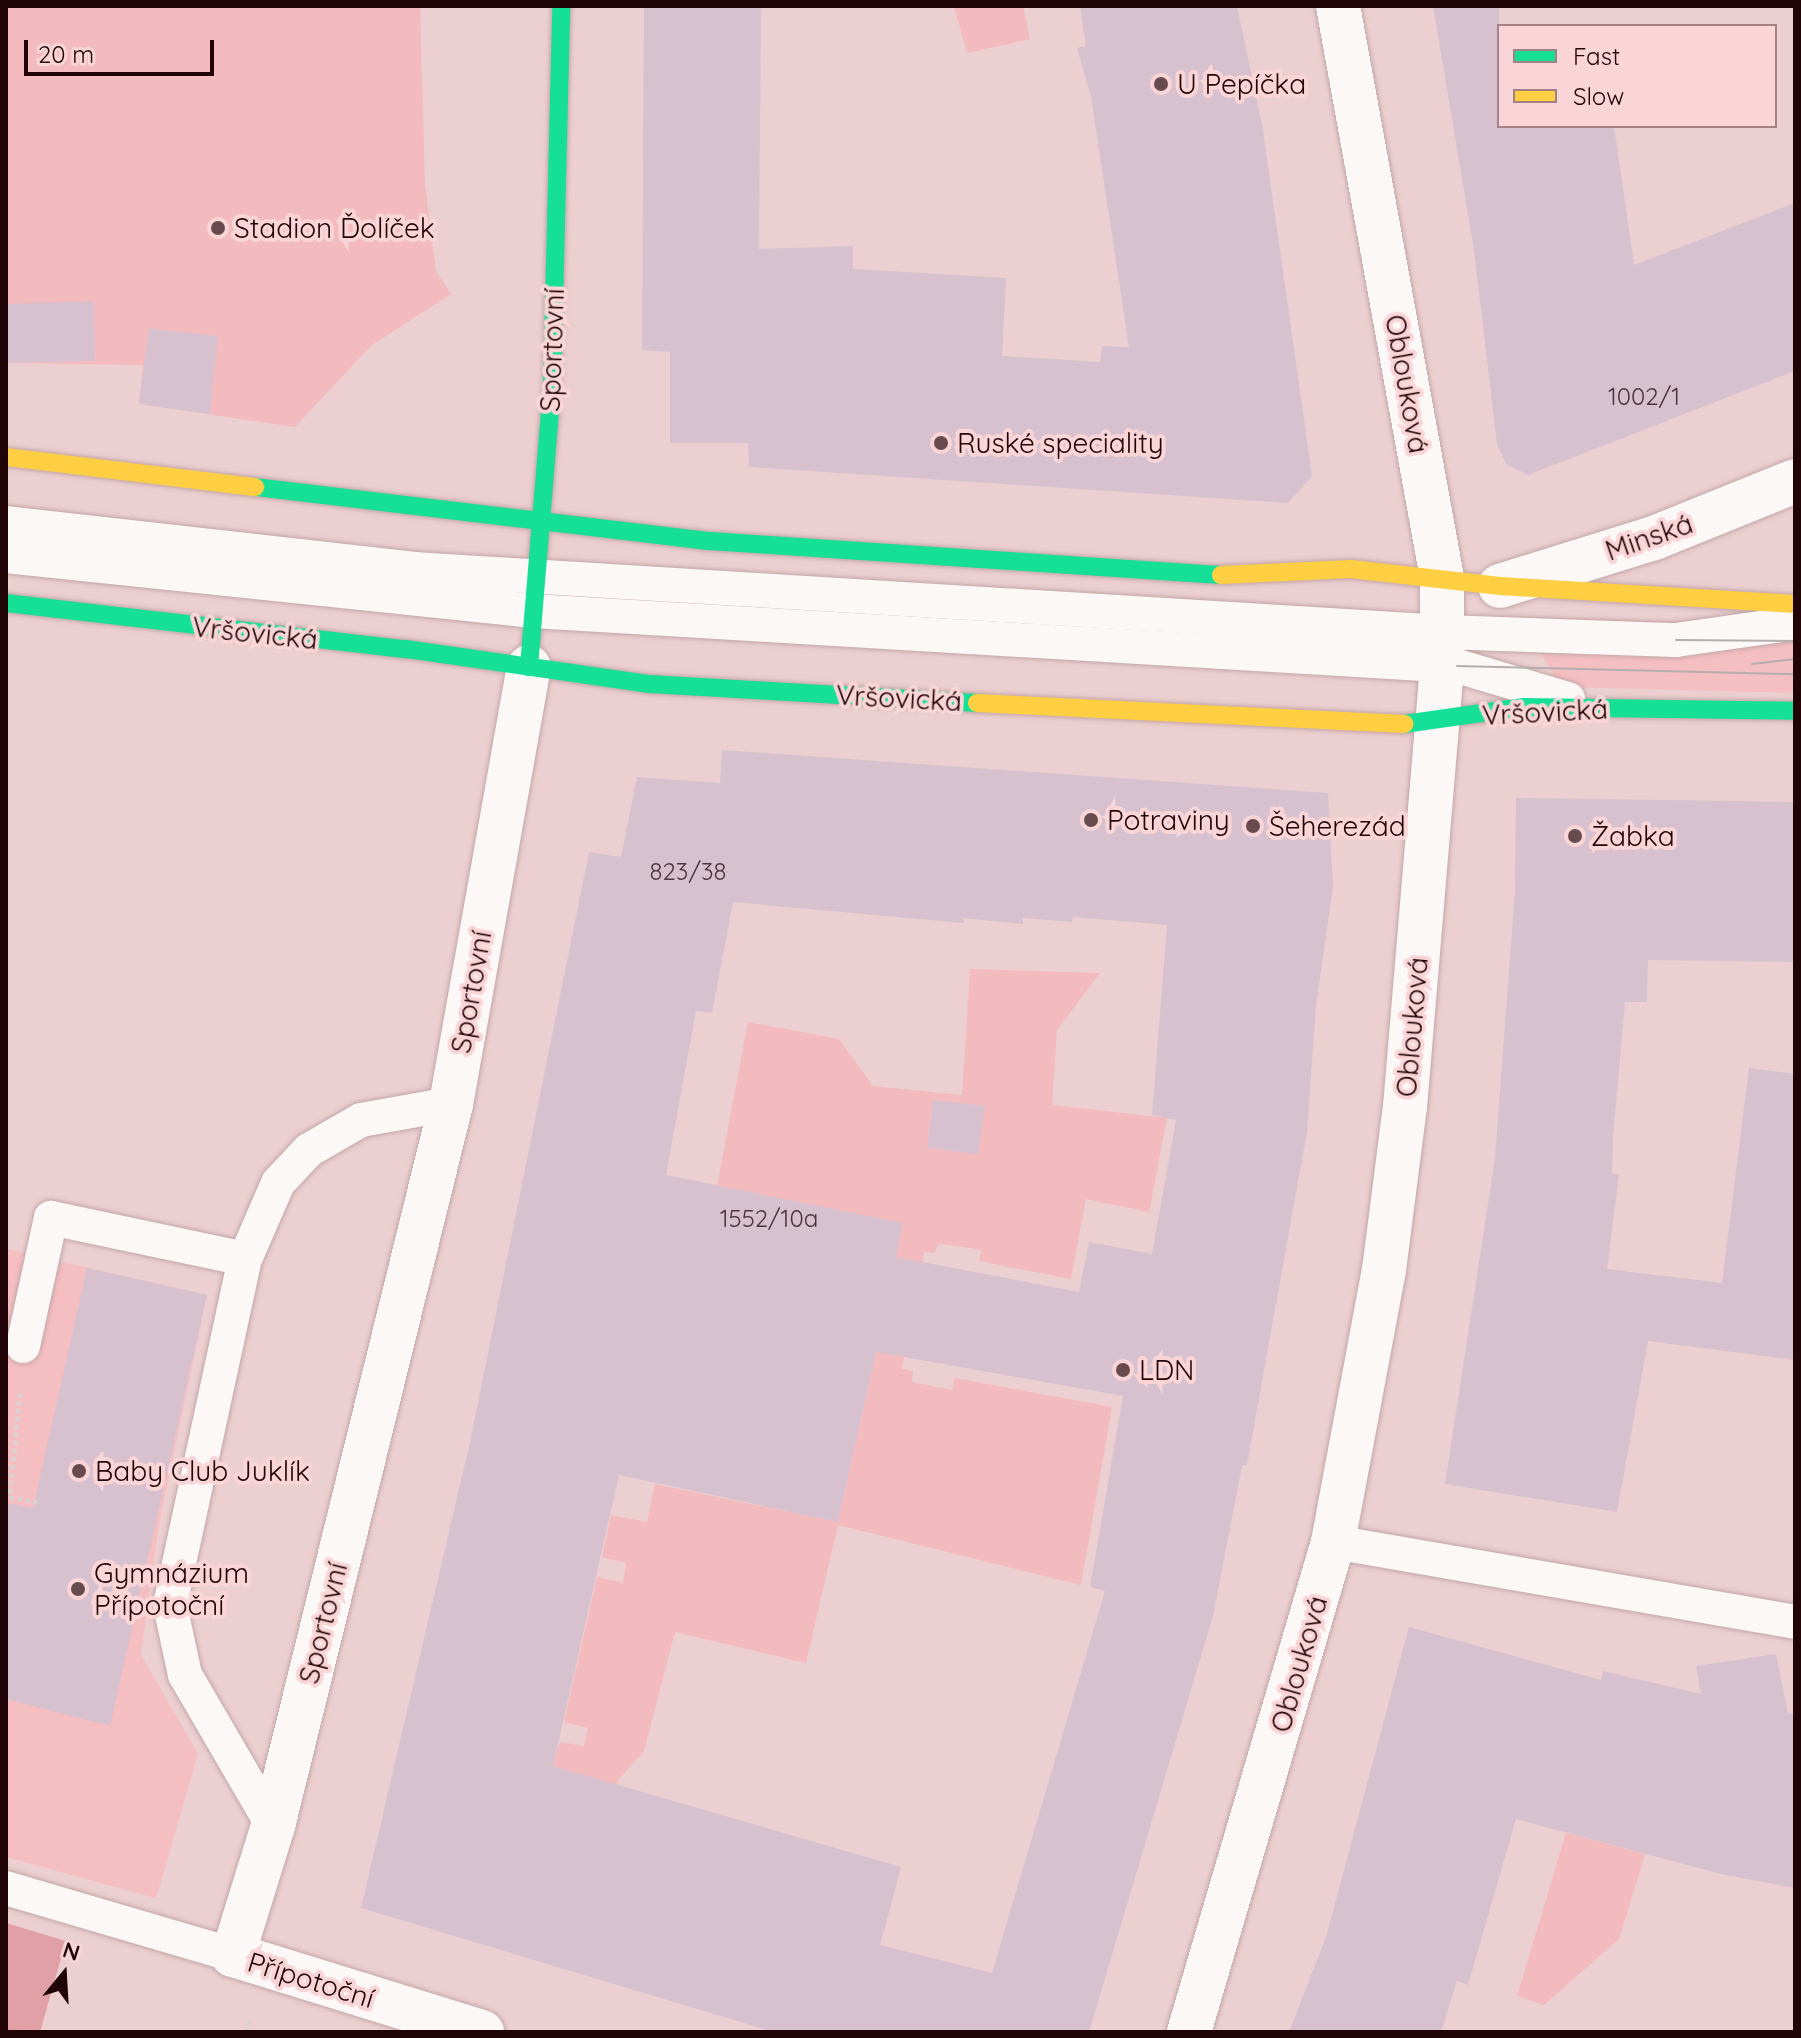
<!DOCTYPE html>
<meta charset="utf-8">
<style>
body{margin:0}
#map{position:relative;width:1801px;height:2038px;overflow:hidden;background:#eccfd0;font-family:Quicksand,sans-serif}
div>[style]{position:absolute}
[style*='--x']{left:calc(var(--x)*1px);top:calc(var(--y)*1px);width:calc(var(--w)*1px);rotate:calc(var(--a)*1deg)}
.built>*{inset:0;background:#f5bec1}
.green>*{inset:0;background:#f3bbbe}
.forest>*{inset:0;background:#e0a0a5}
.building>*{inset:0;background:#d7c1ce}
.path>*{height:5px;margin-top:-2.5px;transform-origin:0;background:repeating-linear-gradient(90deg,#dad1d2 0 4px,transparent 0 8px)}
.roads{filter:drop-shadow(0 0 2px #c3a7a8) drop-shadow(0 0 2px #c3a7a8)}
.lane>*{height:34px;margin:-17px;padding:0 17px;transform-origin:17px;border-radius:17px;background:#fcf8f8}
.street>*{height:44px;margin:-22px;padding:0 22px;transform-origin:22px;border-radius:22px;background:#fcf8f8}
.fast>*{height:18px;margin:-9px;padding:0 9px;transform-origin:9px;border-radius:9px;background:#16e098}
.slow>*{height:18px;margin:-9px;padding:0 9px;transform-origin:9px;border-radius:9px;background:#ffcf43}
.tram>*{height:2px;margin:-1px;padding:0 1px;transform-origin:1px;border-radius:1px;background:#b6adae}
.dots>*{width:22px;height:22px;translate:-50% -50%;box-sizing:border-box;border:4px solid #fad5d7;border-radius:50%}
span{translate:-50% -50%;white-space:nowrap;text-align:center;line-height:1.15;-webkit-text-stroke:8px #fad5d7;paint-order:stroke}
.number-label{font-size:24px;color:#4e333a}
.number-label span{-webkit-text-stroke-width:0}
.poi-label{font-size:28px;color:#210408}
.left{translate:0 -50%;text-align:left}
.street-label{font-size:28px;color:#210408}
.frame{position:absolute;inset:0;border:8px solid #210408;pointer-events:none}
.legend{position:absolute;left:1497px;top:24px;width:280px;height:104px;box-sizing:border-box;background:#fad5d7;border:2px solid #a38184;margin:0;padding:10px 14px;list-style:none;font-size:24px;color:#210408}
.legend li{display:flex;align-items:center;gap:16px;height:40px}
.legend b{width:40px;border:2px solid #a38184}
.north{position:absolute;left:24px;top:1934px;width:80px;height:80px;-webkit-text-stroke:6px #fad5d7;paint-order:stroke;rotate:18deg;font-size:22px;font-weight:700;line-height:32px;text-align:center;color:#210408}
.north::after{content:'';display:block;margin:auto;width:28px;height:36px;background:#210408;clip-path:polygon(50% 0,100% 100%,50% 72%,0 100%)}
.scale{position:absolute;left:24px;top:40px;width:190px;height:36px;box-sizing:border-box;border:4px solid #210408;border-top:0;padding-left:10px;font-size:24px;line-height:28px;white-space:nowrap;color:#210408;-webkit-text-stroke:6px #fad5d7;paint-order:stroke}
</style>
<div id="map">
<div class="built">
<i style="clip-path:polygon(1520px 617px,1795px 625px,1795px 693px,1561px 687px)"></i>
<i style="clip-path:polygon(6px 1249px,207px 1295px,159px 1524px,141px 1655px,198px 1754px,156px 1898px,6px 1857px)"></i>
</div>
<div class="green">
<i style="clip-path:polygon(6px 6px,420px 6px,425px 184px,436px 271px,451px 294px,372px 345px,295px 427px,139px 404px,143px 365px,6px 363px)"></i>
<i style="clip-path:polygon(954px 6px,1023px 6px,1030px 39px,967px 53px)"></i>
<i style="clip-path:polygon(evenodd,970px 969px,1100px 973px,1057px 1030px,1052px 1105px,1167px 1118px,1149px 1212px,1086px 1199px,1071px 1279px,979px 1261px,981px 1250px,938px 1243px,935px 1253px,924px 1252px,902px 1369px,913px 1371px,912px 1382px,952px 1390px,955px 1378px,1112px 1407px,1081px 1585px,838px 1525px,806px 1663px,675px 1632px,644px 1751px,619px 1779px,605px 1823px,545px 1757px,554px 1760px,560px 1742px,584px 1746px,588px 1728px,564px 1722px,597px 1577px,623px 1583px,626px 1563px,602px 1557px,611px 1515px,647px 1522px,655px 1484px,838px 1522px,876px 1352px,717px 1186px,748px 1022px,839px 1039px,873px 1086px,962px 1095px,970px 969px,933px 1100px,984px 1106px,978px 1154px,927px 1147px,933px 1100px)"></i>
<i style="clip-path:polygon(1566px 1833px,1645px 1854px,1619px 1939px,1544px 2005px,1517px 1996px)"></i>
</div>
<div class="forest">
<i style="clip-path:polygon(6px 1923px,66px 1941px,40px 2032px,6px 2032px)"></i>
</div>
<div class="building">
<i style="clip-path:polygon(644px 6px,761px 6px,759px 249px,853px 246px,853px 269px,1006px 278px,1002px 356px,1100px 362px,1102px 346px,1129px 347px,1091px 97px,1077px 48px,1086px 46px,1080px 6px,1237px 6px,1262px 124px,1312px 476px,1288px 503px,749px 467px,748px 443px,670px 443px,670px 352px,642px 350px)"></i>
<i style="clip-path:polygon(1433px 6px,1499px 6px,1499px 126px,1614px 126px,1634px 265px,1795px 203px,1795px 371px,1528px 475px,1506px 464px,1497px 444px,1474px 250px)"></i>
<i style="clip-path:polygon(94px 301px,95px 361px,6px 363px,6px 304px)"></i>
<i style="clip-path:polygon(149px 328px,218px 336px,210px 414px,139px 404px)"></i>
<i style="clip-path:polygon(evenodd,722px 750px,1328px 793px,1333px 886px,1316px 1005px,1307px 1132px,1247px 1465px,1242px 1466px,1213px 1616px,1089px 2032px,774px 2032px,361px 1908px,470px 1442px,589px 852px,621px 857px,637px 777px,720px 783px,722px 750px,733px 902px,964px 923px,963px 918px,1023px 924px,1023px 918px,1072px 922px,1073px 917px,1167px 925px,1152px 1115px,1176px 1120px,1152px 1254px,1089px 1242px,1079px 1292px,896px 1257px,903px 1223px,666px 1175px,696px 1011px,712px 1013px,733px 902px,722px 750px,876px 1352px,1123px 1396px,1090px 1587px,1105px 1591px,992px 1973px,880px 1945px,901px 1867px,553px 1766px,619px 1475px,838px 1522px,876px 1352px)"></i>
<i style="clip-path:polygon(1516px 798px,1795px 802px,1795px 962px,1648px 960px,1647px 1002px,1625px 1002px,1613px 1136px,1612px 1174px,1619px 1174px,1607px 1269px,1722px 1283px,1749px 1068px,1795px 1074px,1795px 1360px,1648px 1341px,1617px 1512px,1445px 1484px,1495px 1158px,1515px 891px)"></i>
<i style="clip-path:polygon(933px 1100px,985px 1106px,978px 1154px,927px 1148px)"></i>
<i style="clip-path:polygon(87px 1268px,207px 1295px,110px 1726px,6px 1699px,6px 1503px,33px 1508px)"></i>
<i style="clip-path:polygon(1409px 1627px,1601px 1680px,1603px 1671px,1701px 1694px,1696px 1666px,1776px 1654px,1788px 1713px,1795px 1715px,1795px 1888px,1721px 1874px,1516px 1819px,1468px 1985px,1457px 1981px,1441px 2032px,1289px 2032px,1326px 1937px)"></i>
</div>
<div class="path">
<i style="--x:20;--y:1393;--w:104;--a:95.5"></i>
<i style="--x:10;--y:1497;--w:28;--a:10"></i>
<i style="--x:246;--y:2032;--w:15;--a:-70"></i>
</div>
<div class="roads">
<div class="lane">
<i style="--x:6;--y:523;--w:410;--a:6.4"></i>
<i style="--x:413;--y:569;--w:1032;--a:3.5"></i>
<i style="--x:1443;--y:632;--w:233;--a:2"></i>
<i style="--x:1676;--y:640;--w:120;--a:-8.1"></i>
<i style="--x:6;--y:556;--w:530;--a:5.96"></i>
<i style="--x:533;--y:611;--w:926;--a:3.41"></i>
<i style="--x:1457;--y:666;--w:116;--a:16.6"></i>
<i style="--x:23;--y:1346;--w:131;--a:-77.7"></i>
<i style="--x:51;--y:1218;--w:198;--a:11.9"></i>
<i style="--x:1333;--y:1542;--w:469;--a:9.8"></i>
<i style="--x:273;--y:1826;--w:175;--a:-120.2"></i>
<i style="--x:185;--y:1675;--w:72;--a:-102.1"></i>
<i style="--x:170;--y:1605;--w:354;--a:-77.8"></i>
<i style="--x:245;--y:1259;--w:83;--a:-66.5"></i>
<i style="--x:278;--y:1183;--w:45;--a:-46.8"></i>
<i style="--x:309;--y:1150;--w:60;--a:-30"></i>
<i style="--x:361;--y:1120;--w:91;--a:-10.1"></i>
<i style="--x:6;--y:1888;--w:237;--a:16.4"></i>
</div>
<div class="street">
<i style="--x:1500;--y:586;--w:161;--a:-17.3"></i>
<i style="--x:1654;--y:538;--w:152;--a:-22"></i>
<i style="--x:482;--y:2032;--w:261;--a:-162.8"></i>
<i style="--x:233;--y:1955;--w:135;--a:-72.8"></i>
<i style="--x:273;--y:1826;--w:744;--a:-76.15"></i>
<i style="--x:451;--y:1104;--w:444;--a:-79.9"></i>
<i style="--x:1189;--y:2032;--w:511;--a:-73.62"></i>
<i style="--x:1333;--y:1542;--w:277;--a:-79.4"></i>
<i style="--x:1384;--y:1270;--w:164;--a:-82.7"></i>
<i style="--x:1405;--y:1107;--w:443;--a:-85.2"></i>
<i style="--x:1442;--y:666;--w:88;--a:-90"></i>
<i style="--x:1442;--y:578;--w:581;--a:-100.3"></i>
</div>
<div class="fast">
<i style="--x:255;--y:487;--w:458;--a:6.8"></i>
<i style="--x:710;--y:541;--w:512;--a:3.81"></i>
<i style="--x:6;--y:603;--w:403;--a:6.6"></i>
<i style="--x:406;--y:649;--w:246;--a:8.2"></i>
<i style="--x:650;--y:684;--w:328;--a:3.3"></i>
<i style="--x:529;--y:667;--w:282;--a:-85.3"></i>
<i style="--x:552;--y:386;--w:380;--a:-88.6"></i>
<i style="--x:1404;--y:724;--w:121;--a:-8.1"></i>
<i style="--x:1524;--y:707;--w:271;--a:0.8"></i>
</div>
<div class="slow">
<i style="--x:6;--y:457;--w:251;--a:6.9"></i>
<i style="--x:1221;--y:575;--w:130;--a:-2.6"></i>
<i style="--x:1351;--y:569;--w:150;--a:6.5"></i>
<i style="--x:1500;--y:586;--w:296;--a:3.5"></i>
<i style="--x:977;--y:703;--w:428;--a:2.8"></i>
</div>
</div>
<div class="tram">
<i style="--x:1676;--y:640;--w:119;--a:0.5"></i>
<i style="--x:1752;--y:664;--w:43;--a:-6.6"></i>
<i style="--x:1457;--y:666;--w:338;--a:1.4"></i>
</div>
<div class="dots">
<i style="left:1161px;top:84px;background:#684b4e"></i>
<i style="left:218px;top:228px;background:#684b4e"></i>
<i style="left:941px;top:443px;background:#684b4e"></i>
<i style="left:1091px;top:820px;background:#684b4e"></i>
<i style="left:1253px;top:826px;background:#684b4e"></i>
<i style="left:1575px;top:836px;background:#684b4e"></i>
<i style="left:1123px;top:1370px;background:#684b4e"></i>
<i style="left:79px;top:1471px;background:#684b4e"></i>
<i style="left:78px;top:1589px;background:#684b4e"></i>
</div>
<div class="number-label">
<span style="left:1644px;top:397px">1002/1</span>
<span style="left:688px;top:872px">823/38</span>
<span style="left:769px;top:1219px">1552/10a</span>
</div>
<div class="poi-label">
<span class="left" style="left:1177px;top:84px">U Pepíčka</span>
<span class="left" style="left:234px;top:228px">Stadion Ďolíček</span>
<span class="left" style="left:957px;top:443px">Ruské speciality</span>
<span class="left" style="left:1107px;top:820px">Potraviny</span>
<span class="left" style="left:1269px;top:826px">Šeherezád</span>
<span class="left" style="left:1591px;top:836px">Žabka</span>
<span class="left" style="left:1139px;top:1370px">LDN</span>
<span class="left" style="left:95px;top:1471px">Baby Club Juklík</span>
<span class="left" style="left:94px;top:1589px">Gymnázium<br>Přípotoční</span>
</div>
<div class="street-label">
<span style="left:552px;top:350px;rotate:-88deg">Sportovní</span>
<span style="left:1407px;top:384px;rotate:80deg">Oblouková</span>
<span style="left:1649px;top:537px;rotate:-19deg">Minská</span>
<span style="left:255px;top:633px;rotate:6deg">Vršovická</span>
<span style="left:899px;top:698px;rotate:3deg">Vršovická</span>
<span style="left:1545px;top:712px;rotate:-3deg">Vršovická</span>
<span style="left:471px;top:992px;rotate:-80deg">Sportovní</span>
<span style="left:1412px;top:1027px;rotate:-85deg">Oblouková</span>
<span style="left:323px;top:1623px;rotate:-76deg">Sportovní</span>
<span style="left:1299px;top:1664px;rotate:-74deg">Oblouková</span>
<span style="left:311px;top:1980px;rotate:17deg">Přípotoční</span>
</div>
<div class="frame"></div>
<ul class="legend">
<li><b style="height:10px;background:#16e098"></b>Fast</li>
<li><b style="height:10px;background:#ffcf43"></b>Slow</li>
</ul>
<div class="north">N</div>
<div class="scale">20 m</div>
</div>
